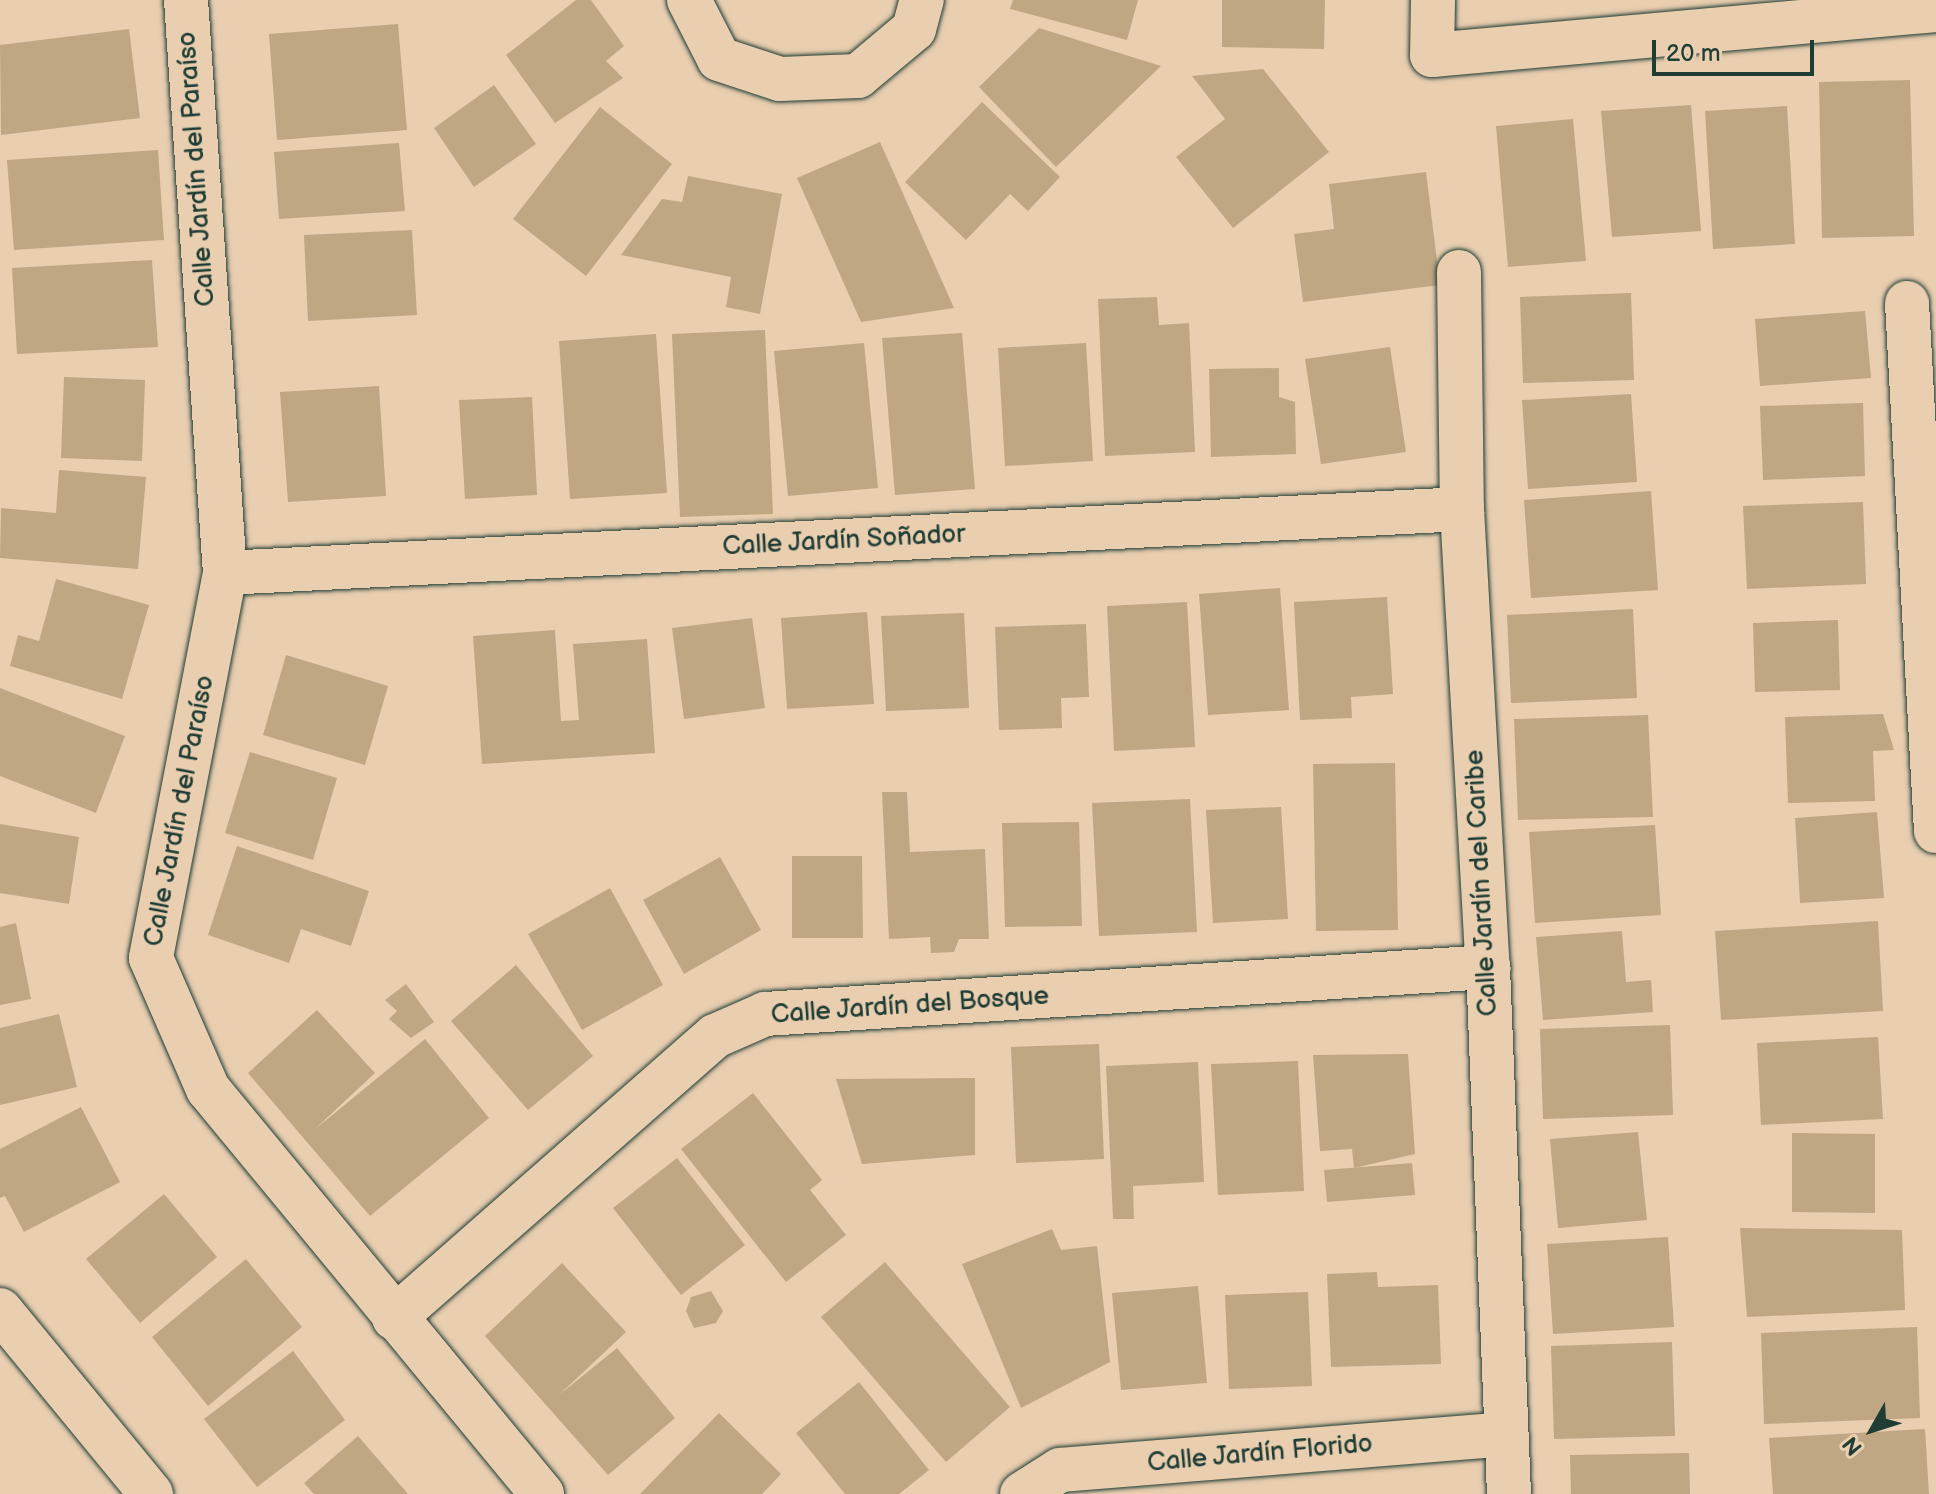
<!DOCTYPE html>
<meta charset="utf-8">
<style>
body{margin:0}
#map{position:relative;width:1936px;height:1494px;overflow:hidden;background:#e9ceb0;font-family:"Balsamiq Sans",sans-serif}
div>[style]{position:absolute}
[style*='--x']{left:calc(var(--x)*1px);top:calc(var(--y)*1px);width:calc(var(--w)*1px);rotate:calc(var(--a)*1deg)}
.building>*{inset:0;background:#bfa784}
.roads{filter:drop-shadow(0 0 2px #1f3d34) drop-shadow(0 0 2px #1f3d34)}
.street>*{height:44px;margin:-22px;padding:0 22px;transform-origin:22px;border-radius:22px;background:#e9ceb0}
span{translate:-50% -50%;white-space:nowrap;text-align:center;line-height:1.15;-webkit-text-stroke:7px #e9ceb0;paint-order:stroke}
.street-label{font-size:26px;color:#1f3d34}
.north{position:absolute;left:1832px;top:1390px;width:80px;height:80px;-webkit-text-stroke:6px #e9ceb0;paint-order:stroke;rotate:231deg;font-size:22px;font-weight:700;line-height:32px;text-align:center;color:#1f3d34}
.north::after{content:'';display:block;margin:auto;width:28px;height:36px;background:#1f3d34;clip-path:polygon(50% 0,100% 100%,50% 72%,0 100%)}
.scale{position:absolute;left:1652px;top:40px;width:162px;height:36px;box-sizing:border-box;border:4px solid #1f3d34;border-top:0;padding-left:10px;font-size:24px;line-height:28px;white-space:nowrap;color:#1f3d34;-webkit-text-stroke:6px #e9ceb0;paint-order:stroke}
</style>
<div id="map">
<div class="building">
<i style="clip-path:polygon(576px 0,591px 0,624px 46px,606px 61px,623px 78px,555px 123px,506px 55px)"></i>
<i style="clip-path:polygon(1013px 0,1138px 0,1127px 40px,1010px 9px)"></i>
<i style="clip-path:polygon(1222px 0,1325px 0,1324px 49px,1222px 47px)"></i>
<i style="clip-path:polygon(398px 24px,407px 130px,277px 140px,269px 34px)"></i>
<i style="clip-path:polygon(1039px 28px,1161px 66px,1056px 167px,979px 87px)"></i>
<i style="clip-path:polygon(129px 29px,140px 118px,1px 135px,0 45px)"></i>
<i style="clip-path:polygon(1263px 69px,1329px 152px,1233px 228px,1176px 157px,1225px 119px,1192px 76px)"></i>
<i style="clip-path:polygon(1910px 80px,1914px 236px,1822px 238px,1819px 82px)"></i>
<i style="clip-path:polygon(494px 85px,536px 144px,474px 187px,434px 128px)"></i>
<i style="clip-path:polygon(982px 102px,1060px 177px,1028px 211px,1010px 194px,966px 240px,905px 182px)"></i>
<i style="clip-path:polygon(1691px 105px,1701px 231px,1612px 237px,1601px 111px)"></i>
<i style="clip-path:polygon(1787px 106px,1795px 244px,1713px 249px,1705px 111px)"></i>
<i style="clip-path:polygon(600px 107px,672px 164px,586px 276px,513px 219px)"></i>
<i style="clip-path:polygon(1573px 119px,1586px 261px,1508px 267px,1496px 126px)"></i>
<i style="clip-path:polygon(880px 142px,954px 308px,861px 322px,797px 178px)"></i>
<i style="clip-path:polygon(399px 143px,405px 211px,279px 219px,274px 152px)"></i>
<i style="clip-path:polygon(158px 150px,164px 240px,14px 250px,7px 160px)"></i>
<i style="clip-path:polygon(1426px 172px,1440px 285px,1303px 302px,1294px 234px,1334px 229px,1329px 184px)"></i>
<i style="clip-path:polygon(688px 176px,782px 194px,760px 314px,726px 307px,731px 277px,621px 255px,662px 199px,682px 202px)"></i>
<i style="clip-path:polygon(412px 230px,417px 315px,308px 321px,304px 235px)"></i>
<i style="clip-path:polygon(152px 260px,158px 347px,17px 354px,12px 268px)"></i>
<i style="clip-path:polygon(1631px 293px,1634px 380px,1523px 383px,1520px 297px)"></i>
<i style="clip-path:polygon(1157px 297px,1159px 325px,1189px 323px,1195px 452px,1105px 456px,1098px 299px)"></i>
<i style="clip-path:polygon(1865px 311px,1871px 378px,1760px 386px,1755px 319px)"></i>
<i style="clip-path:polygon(765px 330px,773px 514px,680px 517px,672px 334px)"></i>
<i style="clip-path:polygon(962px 333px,975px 489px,895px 495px,882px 338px)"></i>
<i style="clip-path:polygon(656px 334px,667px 493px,570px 499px,559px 341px)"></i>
<i style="clip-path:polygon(864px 343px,878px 488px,788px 496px,774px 351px)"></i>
<i style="clip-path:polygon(1086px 343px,1093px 461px,1005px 466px,998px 348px)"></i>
<i style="clip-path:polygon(1390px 347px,1406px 452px,1321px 464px,1305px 359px)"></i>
<i style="clip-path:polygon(1279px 368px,1279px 397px,1295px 402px,1296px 454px,1211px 457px,1209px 369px)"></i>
<i style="clip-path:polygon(64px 377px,145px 380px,142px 461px,61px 458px)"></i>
<i style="clip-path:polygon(379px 386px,386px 496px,288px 502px,280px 392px)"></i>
<i style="clip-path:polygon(1631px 394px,1637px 482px,1528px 489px,1522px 400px)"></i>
<i style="clip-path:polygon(532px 397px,537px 495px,465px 499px,459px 400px)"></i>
<i style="clip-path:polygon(1863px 403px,1865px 476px,1763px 480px,1760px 406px)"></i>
<i style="clip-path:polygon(59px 470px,146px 477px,138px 569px,0 558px,1px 508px,56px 513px)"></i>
<i style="clip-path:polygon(1651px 491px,1658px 590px,1531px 598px,1524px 500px)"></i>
<i style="clip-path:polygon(1863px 502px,1866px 584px,1747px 589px,1743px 506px)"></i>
<i style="clip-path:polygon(56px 579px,149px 605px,122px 699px,10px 666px,18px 635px,39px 641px)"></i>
<i style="clip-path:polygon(1280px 588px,1289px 710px,1208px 715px,1199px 594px)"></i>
<i style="clip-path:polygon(1387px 597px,1393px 694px,1351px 697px,1352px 718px,1300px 720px,1294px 602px)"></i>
<i style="clip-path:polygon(1187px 602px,1195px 747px,1114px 751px,1107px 606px)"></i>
<i style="clip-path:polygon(1633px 609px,1637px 698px,1511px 703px,1507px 615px)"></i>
<i style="clip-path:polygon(867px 612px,874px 704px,787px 709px,781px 618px)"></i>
<i style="clip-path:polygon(964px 613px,969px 708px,886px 711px,881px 616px)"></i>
<i style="clip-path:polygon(752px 618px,765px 708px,684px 719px,672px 628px)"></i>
<i style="clip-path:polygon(1838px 620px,1840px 690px,1755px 692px,1753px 623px)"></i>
<i style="clip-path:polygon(1086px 624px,1089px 697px,1061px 698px,1062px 728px,999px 730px,995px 627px)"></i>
<i style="clip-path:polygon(555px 630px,561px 721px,579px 720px,573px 644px,647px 639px,655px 753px,482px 764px,473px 636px)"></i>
<i style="clip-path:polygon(286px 655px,388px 686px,365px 765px,263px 735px)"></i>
<i style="clip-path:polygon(0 688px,125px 736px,96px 813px,0 776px)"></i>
<i style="clip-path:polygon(1883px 714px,1894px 750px,1873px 751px,1875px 801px,1788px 803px,1785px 717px)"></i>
<i style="clip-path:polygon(1648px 715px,1653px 817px,1518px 820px,1514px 719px)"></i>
<i style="clip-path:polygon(250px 752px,337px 778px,313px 860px,225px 833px)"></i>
<i style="clip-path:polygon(1395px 763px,1398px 930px,1316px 931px,1313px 764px)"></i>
<i style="clip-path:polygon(882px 792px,907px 792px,910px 852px,985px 849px,989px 939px,959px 939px,954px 952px,931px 953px,930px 937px,889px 939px)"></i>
<i style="clip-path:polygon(1190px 799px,1197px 932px,1099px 936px,1092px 803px)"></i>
<i style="clip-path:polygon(1281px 807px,1288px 919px,1213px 923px,1206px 810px)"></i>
<i style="clip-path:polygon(1877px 812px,1884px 898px,1800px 903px,1795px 818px)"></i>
<i style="clip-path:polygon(1079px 822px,1082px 926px,1005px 927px,1002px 823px)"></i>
<i style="clip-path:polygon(0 824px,79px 837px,69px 904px,0 893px)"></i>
<i style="clip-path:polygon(1655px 825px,1661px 915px,1535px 923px,1529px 832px)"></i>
<i style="clip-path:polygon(237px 846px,369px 891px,351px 946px,301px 929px,289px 963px,208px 935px)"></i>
<i style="clip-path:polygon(792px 856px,862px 856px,863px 938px,792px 938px)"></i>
<i style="clip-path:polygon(720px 857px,761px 930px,684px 974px,643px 900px)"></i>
<i style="clip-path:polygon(610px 888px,663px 985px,582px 1030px,528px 934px)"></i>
<i style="clip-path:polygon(1878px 921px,1883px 1011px,1721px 1020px,1715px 931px)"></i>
<i style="clip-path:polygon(16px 923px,31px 999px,0 1005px,0 927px)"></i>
<i style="clip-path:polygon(1622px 931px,1626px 982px,1651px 980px,1653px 1012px,1543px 1020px,1536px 937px)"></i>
<i style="clip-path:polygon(516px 965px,593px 1056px,528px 1110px,451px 1021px)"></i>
<i style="clip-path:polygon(406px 984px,434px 1022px,411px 1038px,389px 1019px,397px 1011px,385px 1000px)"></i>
<i style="clip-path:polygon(317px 1010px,375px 1073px,314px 1130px,425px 1039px,489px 1118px,370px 1216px,248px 1073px)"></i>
<i style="clip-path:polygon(59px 1014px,77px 1087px,0 1105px,0 1028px)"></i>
<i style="clip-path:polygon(1670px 1025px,1673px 1115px,1543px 1119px,1540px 1029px)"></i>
<i style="clip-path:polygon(1878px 1037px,1883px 1119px,1761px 1125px,1757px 1043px)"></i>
<i style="clip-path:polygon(1099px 1044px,1104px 1159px,1016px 1163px,1011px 1047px)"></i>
<i style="clip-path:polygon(1408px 1054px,1415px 1154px,1354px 1168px,1352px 1149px,1320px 1151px,1313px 1055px)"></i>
<i style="clip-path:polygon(1298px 1061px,1304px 1191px,1218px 1195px,1211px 1064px)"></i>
<i style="clip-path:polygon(1198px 1062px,1204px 1182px,1133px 1186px,1134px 1219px,1113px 1219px,1106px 1066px)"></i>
<i style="clip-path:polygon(975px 1078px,975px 1155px,862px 1164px,836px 1079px)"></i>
<i style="clip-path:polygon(753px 1093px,822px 1180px,810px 1190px,846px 1235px,786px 1282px,681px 1149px)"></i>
<i style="clip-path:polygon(81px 1107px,120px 1182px,24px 1232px,5px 1196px,0 1198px,0 1149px)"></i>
<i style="clip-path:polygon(1638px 1132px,1647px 1220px,1558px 1228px,1550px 1139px)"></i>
<i style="clip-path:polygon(1792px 1133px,1875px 1134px,1875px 1213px,1792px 1212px)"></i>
<i style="clip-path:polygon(677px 1158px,745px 1245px,681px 1295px,613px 1208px)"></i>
<i style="clip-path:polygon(1412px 1163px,1415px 1195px,1327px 1202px,1324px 1170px)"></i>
<i style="clip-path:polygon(164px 1194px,217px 1257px,140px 1323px,86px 1259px)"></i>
<i style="clip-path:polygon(1740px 1228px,1902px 1230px,1905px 1310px,1747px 1317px)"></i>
<i style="clip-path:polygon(1052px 1229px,1061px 1250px,1097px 1246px,1110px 1362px,1021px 1408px,962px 1264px)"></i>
<i style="clip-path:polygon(1668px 1237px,1674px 1327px,1553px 1334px,1547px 1244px)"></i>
<i style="clip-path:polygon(246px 1259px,302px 1327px,208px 1406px,152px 1337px)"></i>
<i style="clip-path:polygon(885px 1262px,1010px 1407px,946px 1462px,821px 1317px)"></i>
<i style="clip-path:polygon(562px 1263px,626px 1332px,559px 1395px,617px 1348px,675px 1418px,608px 1475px,485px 1336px)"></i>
<i style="clip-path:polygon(1377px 1272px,1378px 1287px,1438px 1285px,1441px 1364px,1331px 1367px,1327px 1274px)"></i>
<i style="clip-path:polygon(1198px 1286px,1207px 1383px,1121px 1390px,1112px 1293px)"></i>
<i style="clip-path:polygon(711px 1291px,723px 1311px,716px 1323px,694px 1328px,686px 1311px,691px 1297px)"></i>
<i style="clip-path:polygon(1308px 1292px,1312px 1386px,1229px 1389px,1225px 1295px)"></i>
<i style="clip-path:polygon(1917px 1327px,1920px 1418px,1764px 1424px,1761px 1333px)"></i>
<i style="clip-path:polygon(1672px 1342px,1675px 1436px,1554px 1439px,1551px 1346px)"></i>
<i style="clip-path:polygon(293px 1351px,345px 1420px,257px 1487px,204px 1419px)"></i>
<i style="clip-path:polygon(859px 1382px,929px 1470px,899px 1494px,845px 1494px,796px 1433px)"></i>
<i style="clip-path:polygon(719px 1413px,781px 1474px,762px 1494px,640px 1494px)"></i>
<i style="clip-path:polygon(1925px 1429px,1929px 1494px,1773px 1494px,1769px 1438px)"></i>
<i style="clip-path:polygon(358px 1436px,408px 1494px,314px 1494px,304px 1483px)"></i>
<i style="clip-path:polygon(1689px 1453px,1690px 1494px,1571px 1494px,1570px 1455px)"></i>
</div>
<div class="roads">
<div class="street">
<i style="--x:186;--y:0;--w:574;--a:86.11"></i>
<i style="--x:225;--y:573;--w:392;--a:100.9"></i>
<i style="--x:151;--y:958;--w:143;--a:66.5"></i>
<i style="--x:208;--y:1089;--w:525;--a:50.49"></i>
<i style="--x:689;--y:0;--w:66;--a:63"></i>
<i style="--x:719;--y:59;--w:64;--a:18.2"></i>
<i style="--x:780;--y:79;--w:78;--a:-2.2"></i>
<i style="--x:858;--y:76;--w:73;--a:-40"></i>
<i style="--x:914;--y:29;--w:30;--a:-75"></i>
<i style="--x:1433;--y:0;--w:55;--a:91"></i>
<i style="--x:1432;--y:55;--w:506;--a:-5.1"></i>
<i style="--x:1459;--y:272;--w:237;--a:89.3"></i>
<i style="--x:1462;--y:509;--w:459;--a:86.8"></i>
<i style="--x:1488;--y:967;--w:527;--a:87.72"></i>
<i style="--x:1907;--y:303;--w:529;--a:86.86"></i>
<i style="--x:225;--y:573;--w:1239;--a:-2.96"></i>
<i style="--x:0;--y:1310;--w:238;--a:50.6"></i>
<i style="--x:394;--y:1318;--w:427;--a:-41.3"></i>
<i style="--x:715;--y:1036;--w:55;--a:-23.7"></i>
<i style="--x:765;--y:1014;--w:725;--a:-3.72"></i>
<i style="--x:1022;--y:1494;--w:45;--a:-32.3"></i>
<i style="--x:1060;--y:1470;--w:446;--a:-4.6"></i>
</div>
</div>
<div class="street-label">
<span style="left:197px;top:169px;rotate:-94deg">Calle Jardín del Paraíso</span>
<span style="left:844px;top:541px;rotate:-3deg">Calle Jardín Soñador</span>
<span style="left:180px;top:811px;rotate:-79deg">Calle Jardín del Paraíso</span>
<span style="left:1482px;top:883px;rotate:-93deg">Calle Jardín del Caribe</span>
<span style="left:910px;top:1006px;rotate:-4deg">Calle Jardín del Bosque</span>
<span style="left:1260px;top:1454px;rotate:-5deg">Calle Jardín Florido</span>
</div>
<div class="north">N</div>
<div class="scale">20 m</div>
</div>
